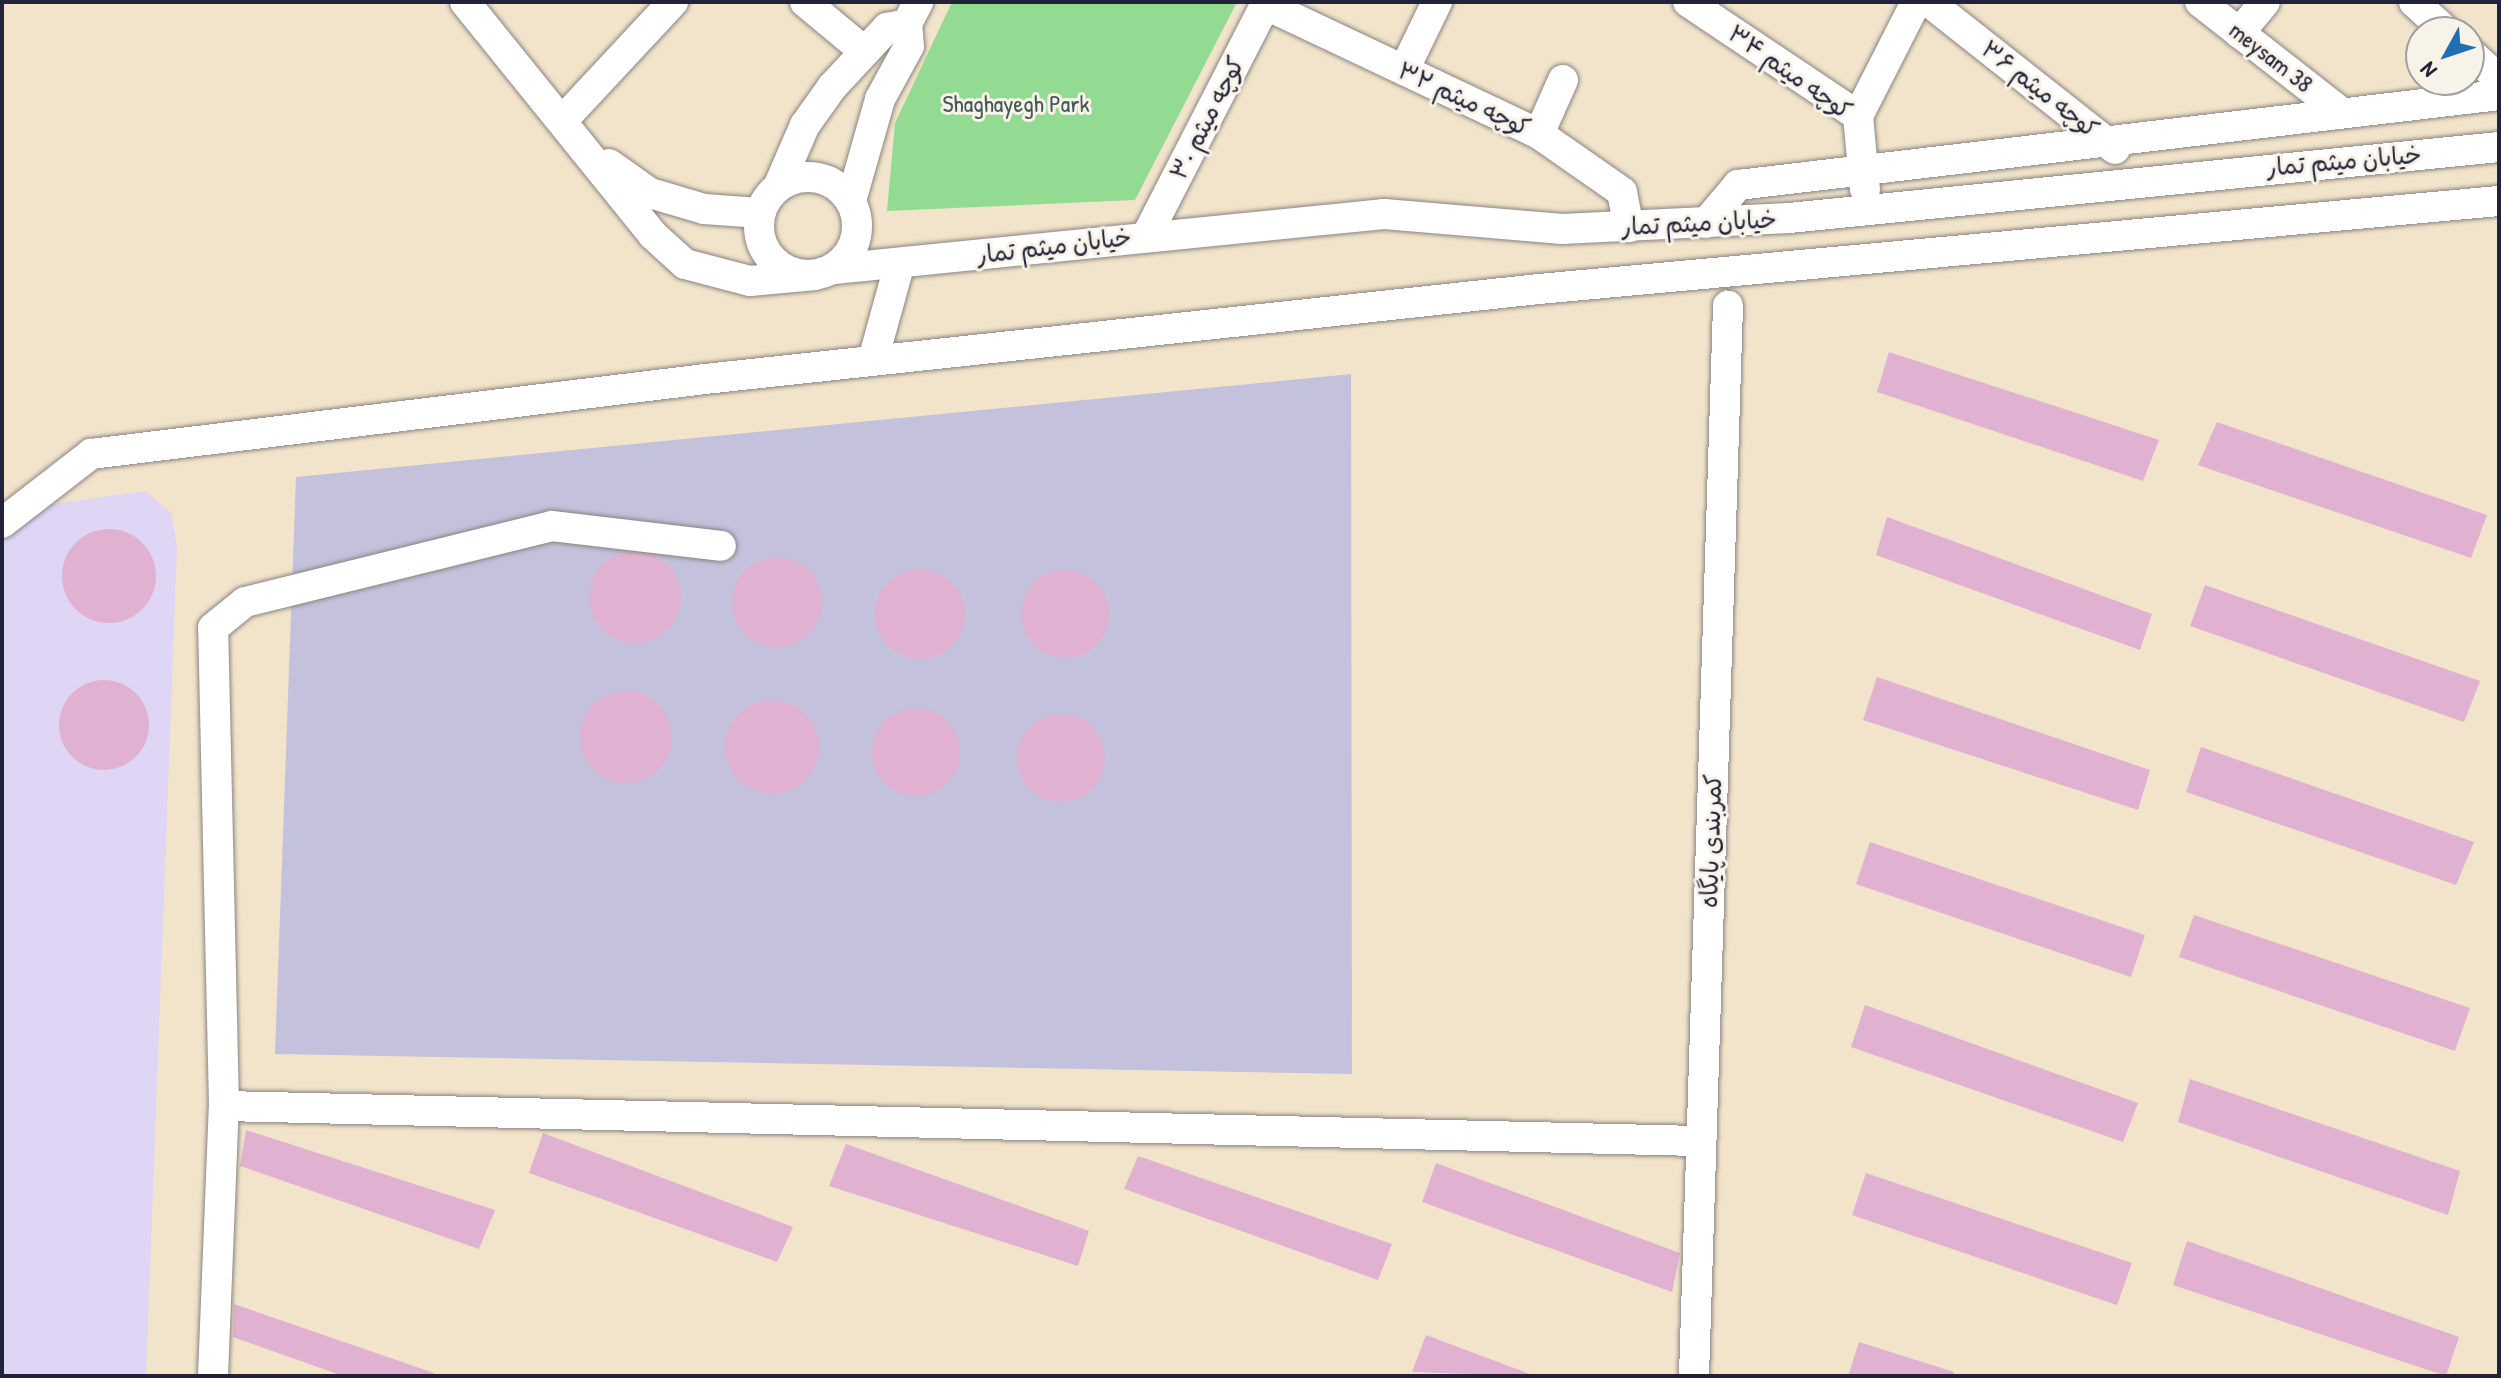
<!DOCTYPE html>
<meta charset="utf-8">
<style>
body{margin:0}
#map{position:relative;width:2501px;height:1378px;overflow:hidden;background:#f1e4ca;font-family:"Patrick Hand","Playpen Sans Arabic",sans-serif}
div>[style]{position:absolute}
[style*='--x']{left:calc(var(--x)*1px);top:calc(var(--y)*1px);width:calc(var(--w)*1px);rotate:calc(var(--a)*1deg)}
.built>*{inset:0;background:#dfd5f5}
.industrial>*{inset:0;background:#c3c1db}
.green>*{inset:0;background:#93da93}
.building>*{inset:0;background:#e1b1d1}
.round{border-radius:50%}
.roads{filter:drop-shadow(0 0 2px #8a8382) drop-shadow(0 0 2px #8a8382)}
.minor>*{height:30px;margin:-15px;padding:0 15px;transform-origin:15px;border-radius:15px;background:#fff}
.minor>.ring{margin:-15px;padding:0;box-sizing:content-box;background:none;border:30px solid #fff;border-radius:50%}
span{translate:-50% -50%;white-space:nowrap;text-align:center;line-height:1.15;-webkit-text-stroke:6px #f7f3e8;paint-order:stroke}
.street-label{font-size:24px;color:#22223b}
.park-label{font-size:24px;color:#445955}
.frame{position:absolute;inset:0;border:4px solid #22223b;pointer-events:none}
.north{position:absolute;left:2405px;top:16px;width:80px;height:80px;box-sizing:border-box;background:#f7f3e8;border:2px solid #a29fa3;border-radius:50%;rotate:230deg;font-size:22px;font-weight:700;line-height:32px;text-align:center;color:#22223b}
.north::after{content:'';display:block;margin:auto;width:28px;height:36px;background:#1f6fb2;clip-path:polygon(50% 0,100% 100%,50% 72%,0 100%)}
</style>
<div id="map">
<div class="built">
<i style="clip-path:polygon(146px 491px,171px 513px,177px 546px,146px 1376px,2px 1376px,2px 511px)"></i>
</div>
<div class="industrial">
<i style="clip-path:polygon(1351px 374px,1352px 1074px,275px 1054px,296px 477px)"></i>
</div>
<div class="green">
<i style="clip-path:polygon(952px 2px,1237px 2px,1135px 200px,887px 211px,895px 123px)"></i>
</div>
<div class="building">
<i style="clip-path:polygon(1889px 352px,2159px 440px,2143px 481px,1877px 392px)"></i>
<i style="clip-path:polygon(2217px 422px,2487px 515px,2471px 558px,2198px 465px)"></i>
<i style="clip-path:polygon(1887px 517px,2152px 614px,2140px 650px,1876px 555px)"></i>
<i class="round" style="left:62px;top:529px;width:94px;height:94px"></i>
<i class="round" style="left:589px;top:551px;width:92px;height:92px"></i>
<i class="round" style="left:732px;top:557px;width:90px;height:90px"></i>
<i class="round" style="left:875px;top:569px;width:90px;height:90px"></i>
<i class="round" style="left:1021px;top:570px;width:88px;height:88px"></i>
<i style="clip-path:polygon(2205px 585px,2480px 681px,2464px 722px,2190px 626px)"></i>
<i style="clip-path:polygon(1877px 677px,2150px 770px,2138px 810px,1863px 720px)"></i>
<i class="round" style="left:59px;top:680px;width:90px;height:90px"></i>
<i class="round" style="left:580px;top:691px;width:92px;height:92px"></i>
<i class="round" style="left:725px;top:700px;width:94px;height:94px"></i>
<i class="round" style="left:872px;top:708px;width:88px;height:88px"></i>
<i class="round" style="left:1017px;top:714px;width:88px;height:88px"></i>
<i style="clip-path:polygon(2201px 747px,2474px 842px,2456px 885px,2186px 792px)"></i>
<i style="clip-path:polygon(1870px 842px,2145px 935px,2131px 977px,1856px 884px)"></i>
<i style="clip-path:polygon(2194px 915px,2470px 1008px,2455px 1051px,2179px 957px)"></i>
<i style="clip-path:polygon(1865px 1005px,2138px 1103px,2123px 1142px,1851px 1047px)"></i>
<i style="clip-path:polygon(2190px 1079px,2460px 1171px,2448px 1215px,2178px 1122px)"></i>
<i style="clip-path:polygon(246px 1130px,495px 1210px,479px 1249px,240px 1166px)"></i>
<i style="clip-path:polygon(543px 1133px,793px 1227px,777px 1262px,529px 1173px)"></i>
<i style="clip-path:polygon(846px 1144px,1089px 1231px,1078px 1266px,829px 1186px)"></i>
<i style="clip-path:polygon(1138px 1156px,1392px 1244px,1378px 1280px,1124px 1189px)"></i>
<i style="clip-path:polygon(1436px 1163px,1680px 1253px,1672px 1292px,1422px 1202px)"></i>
<i style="clip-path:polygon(1866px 1173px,2132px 1263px,2117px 1305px,1852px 1215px)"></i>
<i style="clip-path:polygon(2187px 1241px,2459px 1337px,2446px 1376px,2173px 1285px)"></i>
<i style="clip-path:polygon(234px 1304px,434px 1373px,434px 1376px,343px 1376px,233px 1337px)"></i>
<i style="clip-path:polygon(1426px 1335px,1530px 1374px,1530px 1376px,1412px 1372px)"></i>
<i style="clip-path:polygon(1859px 1342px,1954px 1372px,1953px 1376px,1848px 1376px)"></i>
</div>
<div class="roads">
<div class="minor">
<i style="--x:465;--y:2;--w:299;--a:51.1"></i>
<i style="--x:653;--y:235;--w:43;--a:42.2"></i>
<i style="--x:685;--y:264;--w:67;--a:14.7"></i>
<i style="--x:750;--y:281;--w:66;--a:-5.2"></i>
<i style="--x:805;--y:2;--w:77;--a:39.7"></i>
<i style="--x:1688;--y:2;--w:205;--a:33.8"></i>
<i style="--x:1858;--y:116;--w:74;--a:84.6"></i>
<i style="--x:1929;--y:2;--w:237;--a:38.3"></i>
<i style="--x:2200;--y:2;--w:180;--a:38"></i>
<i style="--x:2414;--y:2;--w:45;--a:42.3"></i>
<i style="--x:1266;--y:5;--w:302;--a:25.3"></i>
<i style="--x:1539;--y:134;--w:101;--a:34.9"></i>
<i style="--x:1622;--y:192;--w:36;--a:79"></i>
<i style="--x:2239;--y:33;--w:40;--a:-50"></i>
<i style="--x:2469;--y:52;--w:40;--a:42"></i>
<i style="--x:1404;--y:70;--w:76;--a:-64.1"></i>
<i style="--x:1858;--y:116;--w:128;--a:-63"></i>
<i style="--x:562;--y:121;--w:163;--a:-47"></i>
<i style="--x:1539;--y:134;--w:59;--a:-66"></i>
<i style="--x:609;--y:164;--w:50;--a:35.3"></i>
<i style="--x:650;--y:193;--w:56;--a:16.5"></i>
<i style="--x:704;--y:209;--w:56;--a:4.1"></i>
<i class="ring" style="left:759px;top:177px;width:68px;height:68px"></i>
<i style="--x:778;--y:187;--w:68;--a:-66.5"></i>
<i style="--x:805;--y:125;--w:47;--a:-54.6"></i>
<i style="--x:832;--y:87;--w:81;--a:-47"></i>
<i style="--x:887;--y:28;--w:20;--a:-11"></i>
<i style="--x:851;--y:201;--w:106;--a:-74.1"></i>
<i style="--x:880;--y:99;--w:60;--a:-61.3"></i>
<i style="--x:909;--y:46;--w:22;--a:-95"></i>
<i style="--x:907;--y:24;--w:25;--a:-63"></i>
<i style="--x:1706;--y:223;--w:50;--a:-49.9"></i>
<i style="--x:1738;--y:185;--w:766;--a:-6.74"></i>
<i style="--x:1147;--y:235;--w:262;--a:-62.8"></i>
<i style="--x:834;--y:269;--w:553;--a:-5.71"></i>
<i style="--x:1384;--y:214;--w:179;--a:4.8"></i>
<i style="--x:1562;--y:229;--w:227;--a:-2.8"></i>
<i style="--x:1789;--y:218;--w:714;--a:-5.71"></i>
<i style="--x:873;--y:360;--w:98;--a:-74.5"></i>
<i style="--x:2;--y:523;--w:113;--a:-37.8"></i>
<i style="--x:91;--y:454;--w:619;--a:-6.96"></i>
<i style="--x:705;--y:379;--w:839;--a:-6.16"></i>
<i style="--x:1539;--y:289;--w:964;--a:-5.24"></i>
<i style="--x:224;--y:1106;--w:1477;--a:1.36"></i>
<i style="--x:213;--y:1376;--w:270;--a:-87.7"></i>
<i style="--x:224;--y:1106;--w:478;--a:-91.3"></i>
<i style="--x:213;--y:628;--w:41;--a:-39.1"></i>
<i style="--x:245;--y:602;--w:316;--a:-13.9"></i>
<i style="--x:552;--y:526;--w:170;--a:6.7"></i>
<i style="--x:1694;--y:1376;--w:1071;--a:-88.18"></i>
</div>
</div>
<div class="street-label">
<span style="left:2271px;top:57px;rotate:38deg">meysam 38</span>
<span style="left:1790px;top:72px;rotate:35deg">کوچه میثم ۳۴</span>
<span style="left:2040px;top:89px;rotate:38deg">کوچه میثم ۳۶</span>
<span style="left:1464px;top:99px;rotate:25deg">کوچه میثم ۳۲</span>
<span style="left:1207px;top:118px;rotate:-63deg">کوچه میثم ۳۰</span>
<span style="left:2344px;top:161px;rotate:-5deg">خیابان میثم تمار</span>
<span style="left:1699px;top:223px;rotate:-3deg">خیابان میثم تمار</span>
<span style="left:1054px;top:246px;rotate:-7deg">خیابان میثم تمار</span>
<span style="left:1711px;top:841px;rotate:-88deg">کمربندی پایگاه</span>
</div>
<div class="park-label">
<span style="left:1016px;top:104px">Shaghayegh Park</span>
</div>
<div class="frame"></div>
<div class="north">N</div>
</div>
